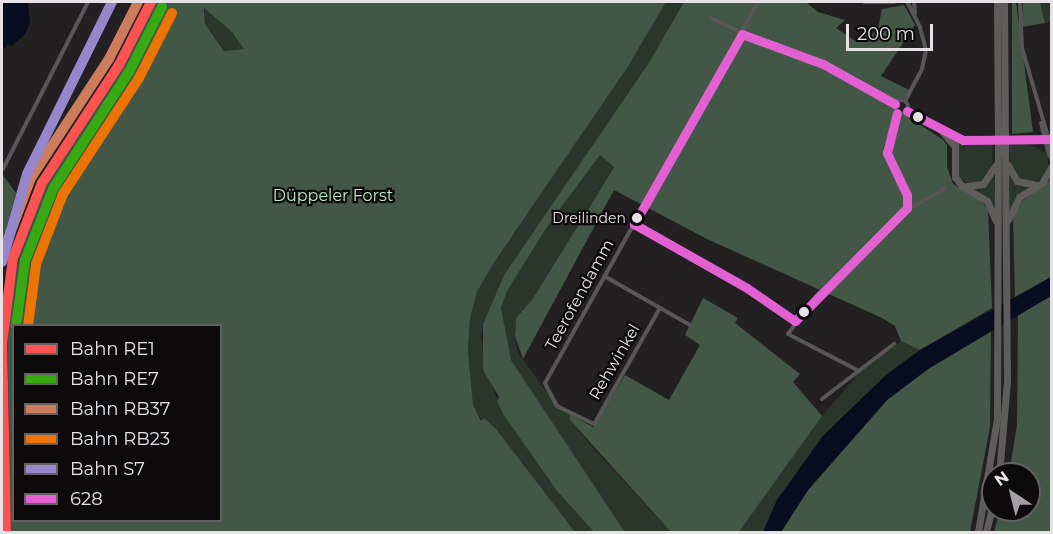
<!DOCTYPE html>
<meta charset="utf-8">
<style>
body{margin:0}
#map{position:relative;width:1053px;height:534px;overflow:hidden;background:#232022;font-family:Montserrat,sans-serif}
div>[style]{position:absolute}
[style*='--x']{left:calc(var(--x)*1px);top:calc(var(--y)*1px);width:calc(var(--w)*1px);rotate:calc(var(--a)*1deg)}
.green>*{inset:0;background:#29362b}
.forest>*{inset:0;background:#425745}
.water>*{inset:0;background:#060d1f}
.minor>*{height:4px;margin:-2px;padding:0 2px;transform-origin:2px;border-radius:2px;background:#585657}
.minor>.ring{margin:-2px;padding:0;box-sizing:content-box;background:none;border:4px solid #585657;border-radius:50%}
.highway>*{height:7px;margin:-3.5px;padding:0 3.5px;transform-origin:3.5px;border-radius:3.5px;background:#5e5d5c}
.highway-bridge>*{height:7px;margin:-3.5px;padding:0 3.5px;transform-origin:3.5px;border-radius:3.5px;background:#5e5d5c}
.bus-1>*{height:9px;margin:-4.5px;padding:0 4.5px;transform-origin:4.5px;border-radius:4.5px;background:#e260d2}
.rail-1>*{height:10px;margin:-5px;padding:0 5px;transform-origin:5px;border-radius:5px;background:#ff5353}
.rail-2>*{height:10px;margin:-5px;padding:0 5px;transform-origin:5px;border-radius:5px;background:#38a813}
.rail-3>*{height:10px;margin:-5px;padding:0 5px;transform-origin:5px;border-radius:5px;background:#cd7d5c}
.rail-4>*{height:10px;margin:-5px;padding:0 5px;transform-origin:5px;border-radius:5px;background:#eb7405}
.rail-5>*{height:10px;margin:-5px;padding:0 5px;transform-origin:5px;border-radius:5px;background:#9687cc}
.dots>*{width:16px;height:16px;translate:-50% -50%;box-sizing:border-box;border:3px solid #0c0a0b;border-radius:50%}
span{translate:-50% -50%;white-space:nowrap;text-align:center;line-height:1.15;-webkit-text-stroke:4.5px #0c0a0b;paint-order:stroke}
.bus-label{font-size:14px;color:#e6e2e5}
.right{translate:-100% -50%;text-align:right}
.park-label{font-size:16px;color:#b9eabf}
.street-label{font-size:16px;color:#e6e2e5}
.frame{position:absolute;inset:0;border:3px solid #e6e2e5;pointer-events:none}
.legend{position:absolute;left:12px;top:324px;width:210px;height:198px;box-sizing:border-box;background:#0c0a0b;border:2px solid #636062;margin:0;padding:8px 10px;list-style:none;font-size:18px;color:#e6e2e5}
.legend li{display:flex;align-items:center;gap:12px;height:30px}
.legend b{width:30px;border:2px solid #636062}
.north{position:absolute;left:981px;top:462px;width:60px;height:60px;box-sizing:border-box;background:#0c0a0b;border:2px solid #636062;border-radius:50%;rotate:325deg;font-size:16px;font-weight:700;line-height:24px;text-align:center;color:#e6e2e5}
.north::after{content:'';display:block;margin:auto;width:21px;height:27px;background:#a29ea1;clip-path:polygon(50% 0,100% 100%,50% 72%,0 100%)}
.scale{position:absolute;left:846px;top:24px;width:87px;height:27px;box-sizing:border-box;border:3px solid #e6e2e5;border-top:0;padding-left:8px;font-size:18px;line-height:21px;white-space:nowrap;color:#e6e2e5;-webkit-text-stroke:4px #0c0a0b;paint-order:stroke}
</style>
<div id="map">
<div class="green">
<i style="clip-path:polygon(666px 2px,684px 2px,648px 64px,504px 275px,483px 324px,481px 338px,489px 378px,503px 414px,557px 491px,594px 532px,575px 532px,497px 430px,482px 421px,473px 404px,468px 351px,470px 319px,477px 292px,493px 264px,627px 68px)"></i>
<i style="clip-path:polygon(1040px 2px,1051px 2px,1051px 21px,1045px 23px)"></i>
<i style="clip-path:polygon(205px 8px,232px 32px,245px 49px,225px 51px,205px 24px)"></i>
<i style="clip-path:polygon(959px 144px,993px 144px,992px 171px,984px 182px,967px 184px,956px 175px)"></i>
<i style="clip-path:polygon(1028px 144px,1046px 152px,1049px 165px,1045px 177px,1036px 183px,1020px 181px,1010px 166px,1009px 145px)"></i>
<i style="clip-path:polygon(600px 155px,614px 166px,532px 300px,516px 318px,515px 336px,518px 353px,557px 406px,570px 414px,570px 420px,594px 449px,671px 532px,625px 532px,511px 360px,504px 334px,501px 308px,507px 291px,549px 224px)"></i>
<i style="clip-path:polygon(994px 172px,995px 212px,968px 187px,990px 180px)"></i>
<i style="clip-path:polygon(1009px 174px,1030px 187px,1009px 210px,1010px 191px)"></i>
<i style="clip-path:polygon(901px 341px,920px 350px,886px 375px,823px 436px,777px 500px,763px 532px,739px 532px,822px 416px,859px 373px)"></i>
</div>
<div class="forest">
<i style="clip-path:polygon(evenodd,154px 2px,666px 2px,627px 68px,493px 264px,477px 292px,470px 319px,468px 351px,473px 404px,481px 421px,484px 418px,497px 430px,575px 532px,11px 532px,7px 329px,22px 238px,52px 172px,128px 56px,154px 2px,204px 8px,232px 32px,244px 49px,224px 51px,205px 24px,204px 8px,154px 2px,14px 326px,220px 326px,220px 520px,14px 520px,14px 326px)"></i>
<i style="clip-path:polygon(684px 2px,806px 2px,818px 12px,845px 20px,836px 28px,855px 41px,864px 32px,871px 36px,878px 28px,882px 9px,904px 5px,915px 25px,881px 76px,909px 90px,904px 98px,891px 103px,895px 115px,905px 115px,942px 139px,947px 145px,947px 167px,953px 184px,982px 202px,988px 210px,992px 308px,920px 350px,901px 341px,895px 326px,882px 318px,707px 239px,614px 190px,523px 359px,515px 336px,516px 318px,532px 300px,614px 167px,600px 155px,549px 224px,507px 291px,501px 308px,511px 360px,625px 532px,594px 532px,557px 491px,503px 414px,497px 401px,499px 397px,483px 370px,483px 324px,504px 275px,648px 64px)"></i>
<i style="clip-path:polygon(1012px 2px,1016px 2px,1033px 132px,1012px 134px)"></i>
<i style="clip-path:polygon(1023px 2px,1040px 2px,1045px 23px,1022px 27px)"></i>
<i style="clip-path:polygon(2px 174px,16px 193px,2px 244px)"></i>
<i style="clip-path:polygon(1051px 179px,1051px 277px,1015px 298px,1013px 216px,1022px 201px)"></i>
<i style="clip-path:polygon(1051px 296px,1051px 532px,994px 532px,1000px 510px,1029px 510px,1029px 474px,1009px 474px,1017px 425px,1018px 314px)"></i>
<i style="clip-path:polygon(703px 298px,738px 318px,735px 323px,800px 374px,793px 382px,822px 416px,739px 532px,671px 532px,570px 420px,570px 414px,593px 427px,625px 375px,669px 400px,700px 345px,685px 335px)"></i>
<i style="clip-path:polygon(991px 331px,990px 427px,970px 532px,781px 532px,808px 490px,887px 400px,928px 369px)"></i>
</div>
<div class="water">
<i style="clip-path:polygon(2px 2px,28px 2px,30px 23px,25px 34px,12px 46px,7px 44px,6px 48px,2px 47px)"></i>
<i style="clip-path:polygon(1051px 277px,1051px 296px,928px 369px,887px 400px,808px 490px,781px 532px,763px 532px,777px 500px,823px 436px,886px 375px,920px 350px)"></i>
</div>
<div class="minor">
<i style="--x:864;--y:2;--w:30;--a:0"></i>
<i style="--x:914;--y:2;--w:12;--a:85"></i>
<i style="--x:1020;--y:2;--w:46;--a:87.5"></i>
<i style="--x:1022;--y:48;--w:99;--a:73.6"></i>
<i style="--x:1050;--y:143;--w:16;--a:86"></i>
<i style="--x:711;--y:18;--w:76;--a:25.6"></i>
<i style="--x:780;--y:51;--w:45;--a:16.8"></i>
<i style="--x:823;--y:64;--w:82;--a:29.1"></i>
<i class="ring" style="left:894px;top:100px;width:10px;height:10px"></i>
<i style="--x:905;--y:101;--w:36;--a:-62"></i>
<i style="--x:922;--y:69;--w:19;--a:-78"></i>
<i style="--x:926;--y:50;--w:24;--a:-105"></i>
<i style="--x:920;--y:27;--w:28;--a:-117"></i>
<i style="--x:907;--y:111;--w:60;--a:27.8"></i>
<i style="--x:960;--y:139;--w:37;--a:3"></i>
<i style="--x:1041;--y:123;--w:34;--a:76"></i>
<i style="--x:1004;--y:141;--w:48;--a:-2.4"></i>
<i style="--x:3;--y:169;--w:187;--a:-63"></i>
<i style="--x:906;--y:211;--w:44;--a:-30.1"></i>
<i style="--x:634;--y:224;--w:130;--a:29.5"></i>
<i style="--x:747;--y:288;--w:58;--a:34.5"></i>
<i style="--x:604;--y:276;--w:99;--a:29.7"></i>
<i style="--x:660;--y:308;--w:133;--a:119.6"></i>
<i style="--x:594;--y:424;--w:41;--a:-154.1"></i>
<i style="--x:557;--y:406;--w:26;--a:-118"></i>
<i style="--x:545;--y:383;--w:436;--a:-60.8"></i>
<i style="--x:859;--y:371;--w:80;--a:-152.5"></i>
<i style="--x:788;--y:334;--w:47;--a:-53.6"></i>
<i style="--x:816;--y:296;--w:127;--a:-44"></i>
<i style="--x:907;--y:208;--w:13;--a:-90"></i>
<i style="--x:907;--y:195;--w:47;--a:-115.5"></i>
<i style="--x:887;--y:153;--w:20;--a:-84"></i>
<i style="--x:889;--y:133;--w:22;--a:-68"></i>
<i style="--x:822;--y:399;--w:91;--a:-37.4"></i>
</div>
<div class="highway">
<i style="--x:997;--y:2;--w:128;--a:89.6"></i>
<i style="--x:1004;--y:2;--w:128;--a:89.6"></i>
<i style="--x:939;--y:128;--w:21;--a:49"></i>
<i style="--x:955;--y:137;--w:40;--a:90"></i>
<i style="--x:955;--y:177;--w:11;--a:52"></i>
<i style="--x:962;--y:186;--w:29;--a:31"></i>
<i style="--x:987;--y:201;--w:22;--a:66"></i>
<i style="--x:1008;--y:165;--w:18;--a:61"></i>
<i style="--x:1017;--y:181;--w:20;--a:11"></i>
<i style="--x:967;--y:186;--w:16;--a:-7"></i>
<i style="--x:983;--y:184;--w:23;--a:-56"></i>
<i style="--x:1008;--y:220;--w:25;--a:-64"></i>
<i style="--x:1019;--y:197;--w:27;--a:-31"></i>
<i style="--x:1042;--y:183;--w:20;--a:-60"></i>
<i style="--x:999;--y:474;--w:94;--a:-85.1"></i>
<i style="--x:1007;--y:380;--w:226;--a:-90.5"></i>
<i style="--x:978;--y:532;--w:116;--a:-80.5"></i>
<i style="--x:997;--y:418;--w:264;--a:-89.8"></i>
<i style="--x:986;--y:532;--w:29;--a:-76"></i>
</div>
<div class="highway-bridge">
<i style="--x:998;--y:130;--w:24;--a:90"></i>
<i style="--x:1005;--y:130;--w:24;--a:90"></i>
</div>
<div class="bus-1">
<i style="--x:895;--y:104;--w:82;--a:-150.9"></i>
<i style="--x:823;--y:64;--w:86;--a:-159.7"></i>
<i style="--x:742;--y:34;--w:219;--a:119.6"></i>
<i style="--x:634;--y:224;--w:130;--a:29.5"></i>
<i style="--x:747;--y:288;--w:58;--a:34.5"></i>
<i style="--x:795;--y:321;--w:159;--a:-45.3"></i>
<i style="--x:907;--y:208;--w:13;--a:-90"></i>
<i style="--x:907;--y:195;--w:47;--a:-115.5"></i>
<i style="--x:887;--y:153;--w:41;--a:-76"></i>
<i style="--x:907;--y:111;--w:63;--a:27.4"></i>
<i style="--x:963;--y:140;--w:89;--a:-0.6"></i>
</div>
<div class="rail-1">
<i style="--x:6;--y:532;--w:189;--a:-91.2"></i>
<i style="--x:2;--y:343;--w:86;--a:-82.6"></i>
<i style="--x:13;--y:258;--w:80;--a:-68.9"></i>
<i style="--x:42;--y:183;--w:141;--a:-56.9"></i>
<i style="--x:119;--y:65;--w:71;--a:-63.1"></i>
</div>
<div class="rail-2">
<i style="--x:16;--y:326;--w:66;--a:-82.1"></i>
<i style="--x:25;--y:261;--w:77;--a:-68.7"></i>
<i style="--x:53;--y:189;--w:140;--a:-57"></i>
<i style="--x:129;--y:72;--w:73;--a:-63.1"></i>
</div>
<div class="rail-3">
<i style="--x:2;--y:255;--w:82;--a:-69.4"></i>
<i style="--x:31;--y:178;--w:142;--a:-56.8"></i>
<i style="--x:109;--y:59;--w:64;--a:-63"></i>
</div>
<div class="rail-4">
<i style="--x:28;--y:326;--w:63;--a:-82.6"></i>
<i style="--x:36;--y:264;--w:75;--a:-68.9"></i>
<i style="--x:63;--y:194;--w:139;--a:-56.8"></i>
<i style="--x:139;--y:78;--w:73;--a:-63.1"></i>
</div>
<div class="rail-5">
<i style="--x:2;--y:262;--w:91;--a:-74.1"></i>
<i style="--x:27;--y:174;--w:192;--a:-63.7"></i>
</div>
<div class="dots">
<i style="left:918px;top:117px;background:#e6e2e5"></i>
<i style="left:637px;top:218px;background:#e6e2e5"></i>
<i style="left:804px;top:312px;background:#e6e2e5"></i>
</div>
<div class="bus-label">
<span class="right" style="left:626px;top:218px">Dreilinden</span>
</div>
<div class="park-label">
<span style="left:333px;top:196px">Düppeler Forst</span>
</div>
<div class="street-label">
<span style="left:580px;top:295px;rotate:-61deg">Teerofendamm</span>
<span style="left:615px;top:362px;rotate:-60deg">Rehwinkel</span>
</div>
<div class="frame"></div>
<ul class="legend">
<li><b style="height:8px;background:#ff5353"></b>Bahn RE1</li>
<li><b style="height:8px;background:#38a813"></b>Bahn RE7</li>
<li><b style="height:8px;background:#cd7d5c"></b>Bahn RB37</li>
<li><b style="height:8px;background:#eb7405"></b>Bahn RB23</li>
<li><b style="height:8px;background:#9687cc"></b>Bahn S7</li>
<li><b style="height:8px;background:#e260d2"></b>628</li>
</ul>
<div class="north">N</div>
<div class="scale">200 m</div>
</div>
